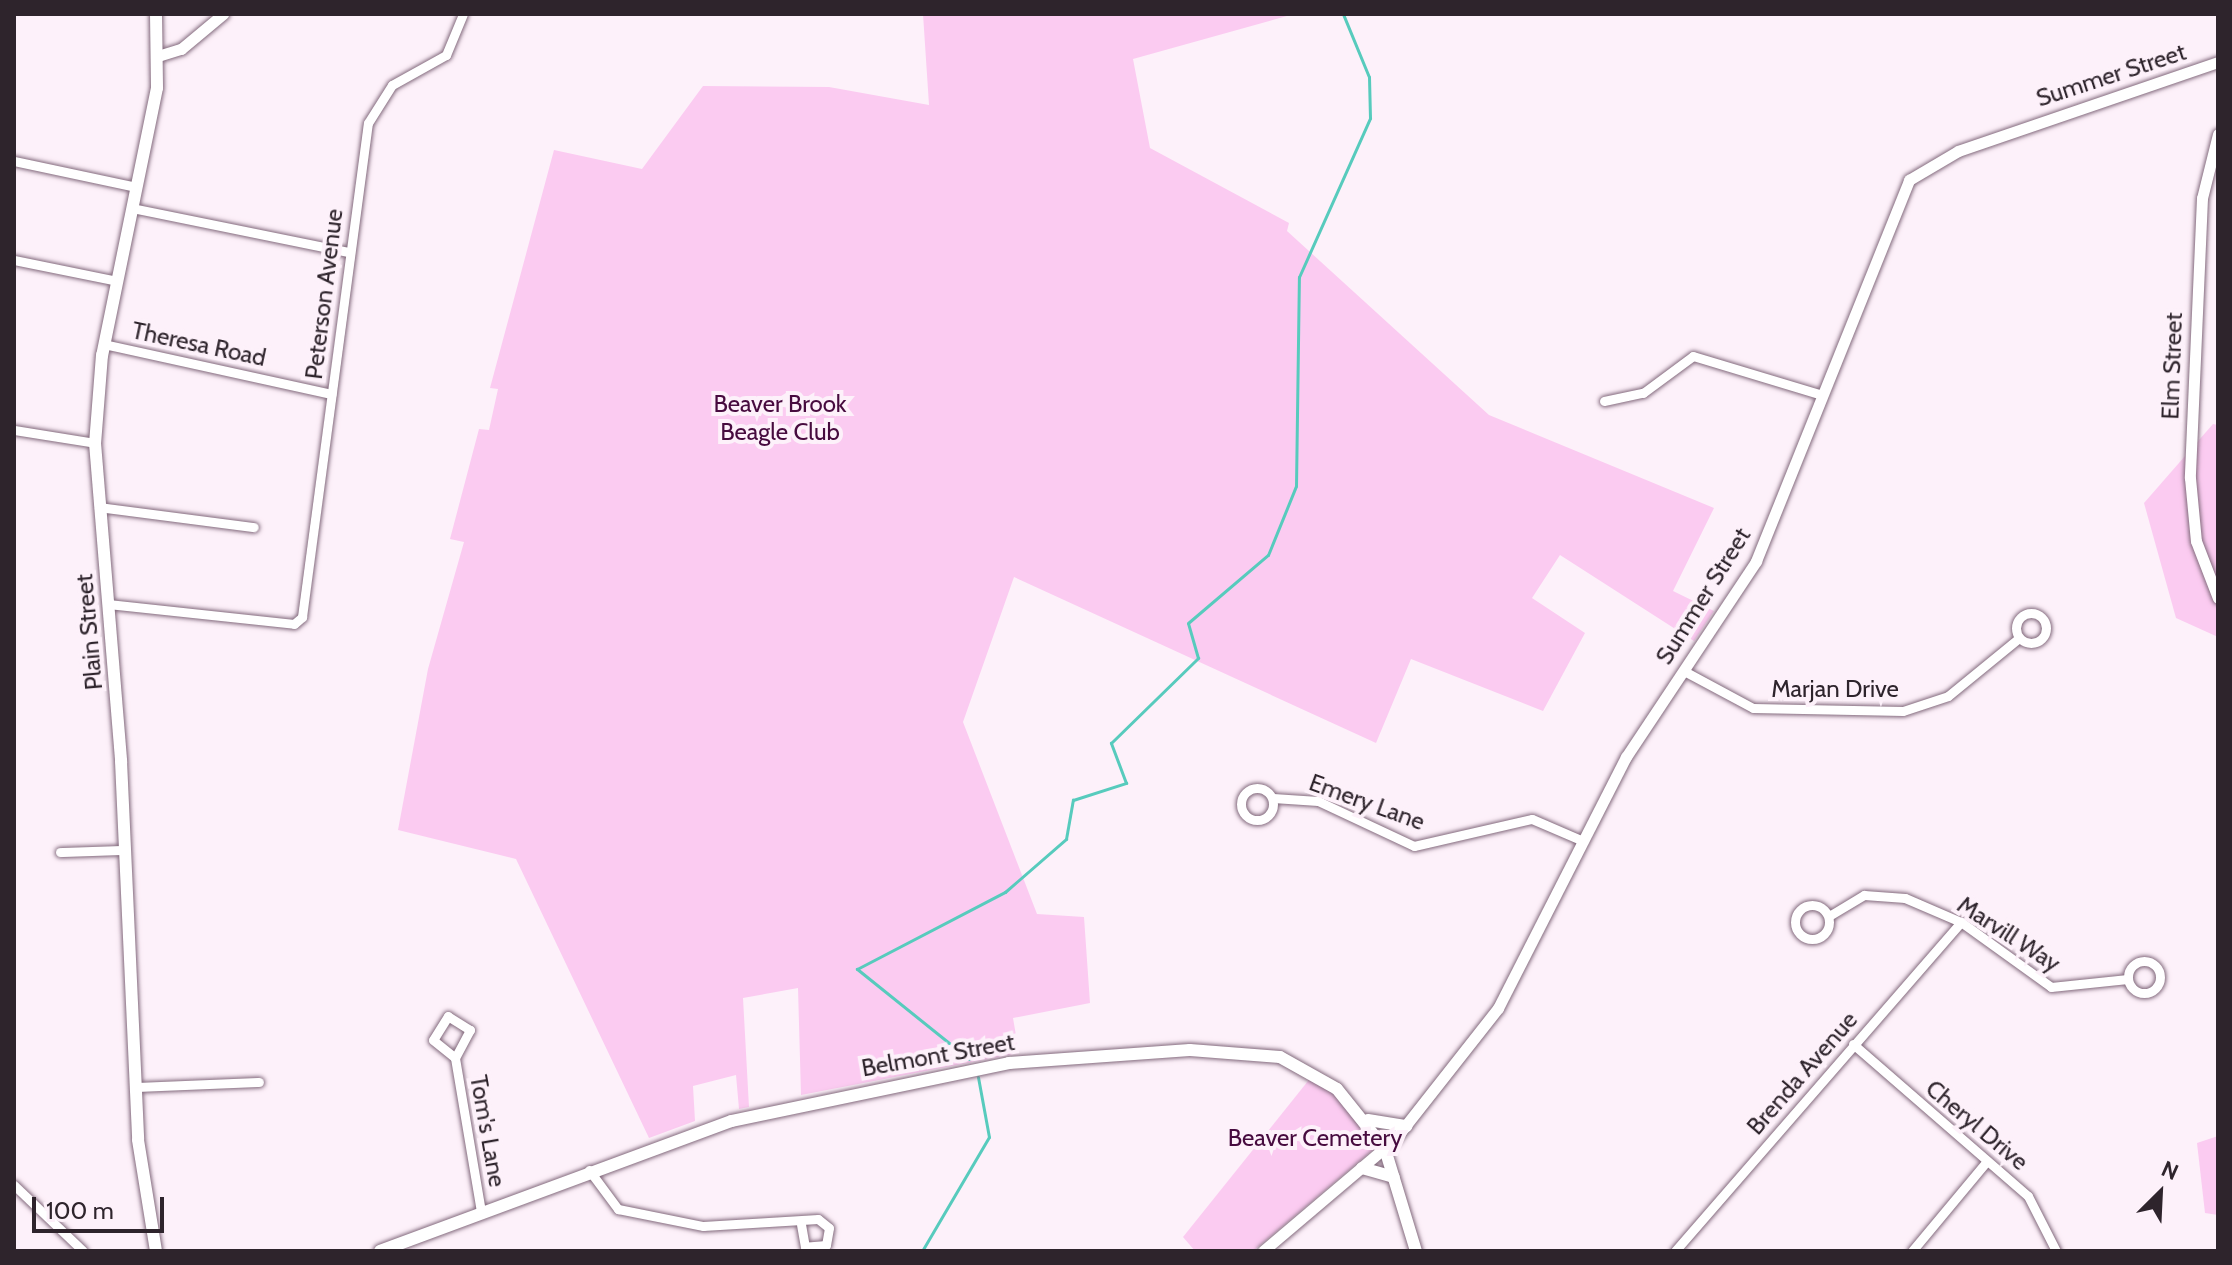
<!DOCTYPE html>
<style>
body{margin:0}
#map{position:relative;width:2232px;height:1265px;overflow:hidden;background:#fdf1fa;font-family:Cabin,sans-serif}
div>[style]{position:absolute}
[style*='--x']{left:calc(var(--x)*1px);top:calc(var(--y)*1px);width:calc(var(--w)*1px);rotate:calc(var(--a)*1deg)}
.green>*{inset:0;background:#fbcbf1}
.stream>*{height:3px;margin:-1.5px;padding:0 1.5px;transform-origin:1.5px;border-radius:1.5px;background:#57cbbd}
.roads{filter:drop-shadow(0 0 2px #836a7d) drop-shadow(0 0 2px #836a7d)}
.minor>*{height:9px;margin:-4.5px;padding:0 4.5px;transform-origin:4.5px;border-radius:4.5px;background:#fff}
.minor>.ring{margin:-4.5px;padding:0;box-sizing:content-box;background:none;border:9px solid #fff;border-radius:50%}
.tertiary>*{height:11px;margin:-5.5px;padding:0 5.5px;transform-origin:5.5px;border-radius:5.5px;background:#fff}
.secondary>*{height:12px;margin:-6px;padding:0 6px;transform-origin:6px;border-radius:6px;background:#fff}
span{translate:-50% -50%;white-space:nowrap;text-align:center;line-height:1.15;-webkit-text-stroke:8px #fdf1fa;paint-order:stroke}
.street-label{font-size:24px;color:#2e242c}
.park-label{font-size:24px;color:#470b3f}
.frame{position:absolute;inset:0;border:16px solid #2e242c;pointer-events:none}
.north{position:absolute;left:2120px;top:1153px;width:80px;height:80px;-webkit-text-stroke:6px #fdf1fa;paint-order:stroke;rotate:24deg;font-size:22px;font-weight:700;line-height:32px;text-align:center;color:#2e242c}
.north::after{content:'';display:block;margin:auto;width:28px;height:36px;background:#2e242c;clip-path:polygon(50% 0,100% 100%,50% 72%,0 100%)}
.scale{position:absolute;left:32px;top:1197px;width:132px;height:36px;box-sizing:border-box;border:4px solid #2e242c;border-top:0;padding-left:10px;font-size:24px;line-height:28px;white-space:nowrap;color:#2e242c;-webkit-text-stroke:6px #fdf1fa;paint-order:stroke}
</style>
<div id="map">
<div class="green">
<i style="clip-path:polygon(923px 14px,1294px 14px,1133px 59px,1150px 148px,1289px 223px,1287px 231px,1489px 415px,1714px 508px,1673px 591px,1714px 611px,1694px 641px,1560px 555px,1532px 598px,1585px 633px,1543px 711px,1411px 659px,1376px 743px,1014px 577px,963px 722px,1037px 914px,1084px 917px,1090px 1003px,1013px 1018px,1019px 1053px,801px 1095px,798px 988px,743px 998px,749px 1107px,739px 1109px,736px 1075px,693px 1086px,695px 1121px,649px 1138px,516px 859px,398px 830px,428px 669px,464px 542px,450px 539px,479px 429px,489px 430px,498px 389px,490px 388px,554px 150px,642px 169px,703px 86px,829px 87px,929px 105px)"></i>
<i style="clip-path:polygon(2213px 424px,2218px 425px,2218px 637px,2176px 618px,2144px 503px)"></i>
<i style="clip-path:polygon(1312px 1076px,1345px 1103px,1375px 1148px,1253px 1251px,1195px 1251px,1183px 1237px)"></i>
<i style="clip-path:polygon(2218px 1136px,2218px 1215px,2205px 1213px,2197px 1143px)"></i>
</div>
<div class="stream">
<i style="--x:969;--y:1059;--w:144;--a:-141.2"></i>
<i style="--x:857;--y:969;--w:167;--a:-27.5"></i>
<i style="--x:1005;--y:892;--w:81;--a:-41"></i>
<i style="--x:1066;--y:839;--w:40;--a:-80"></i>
<i style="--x:1073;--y:800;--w:56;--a:-17.8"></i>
<i style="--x:1126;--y:783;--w:43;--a:-110.6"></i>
<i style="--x:1111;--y:743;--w:122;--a:-44.3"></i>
<i style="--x:1198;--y:658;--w:36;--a:-106"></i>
<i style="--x:1188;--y:623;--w:105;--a:-40.4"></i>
<i style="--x:1268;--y:555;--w:74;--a:-67.9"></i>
<i style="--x:1296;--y:486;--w:209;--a:-89.2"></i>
<i style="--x:1299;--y:277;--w:174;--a:-65.9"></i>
<i style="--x:1370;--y:118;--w:41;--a:-91.4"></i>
<i style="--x:1369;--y:77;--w:68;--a:-112.4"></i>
<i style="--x:922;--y:1251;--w:132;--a:-59.6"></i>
<i style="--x:989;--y:1137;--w:61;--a:-100.4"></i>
</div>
<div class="roads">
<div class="minor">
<i style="--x:14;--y:161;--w:125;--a:12"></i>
<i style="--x:132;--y:208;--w:220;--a:11.5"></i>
<i style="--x:14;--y:260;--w:105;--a:11.5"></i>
<i style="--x:104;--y:344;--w:233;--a:12.4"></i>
<i style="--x:1604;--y:401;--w:40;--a:-12"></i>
<i style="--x:1643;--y:393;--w:62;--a:-36.5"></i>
<i style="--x:1693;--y:356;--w:132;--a:16.8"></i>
<i style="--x:14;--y:430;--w:82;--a:9.1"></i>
<i style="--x:99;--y:507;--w:156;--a:7.4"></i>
<i style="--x:108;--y:604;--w:187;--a:6.1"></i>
<i style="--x:294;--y:624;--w:11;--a:-41"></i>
<i style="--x:302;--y:617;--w:498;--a:-82.4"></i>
<i style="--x:368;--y:123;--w:45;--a:-57.7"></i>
<i style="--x:392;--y:85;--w:62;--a:-29.1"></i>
<i style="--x:446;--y:55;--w:44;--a:-67.5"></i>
<i class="ring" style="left:2016px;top:613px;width:21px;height:21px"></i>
<i style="--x:1684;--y:671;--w:78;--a:28.2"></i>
<i style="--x:1753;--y:708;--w:150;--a:1.1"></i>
<i style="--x:1903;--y:711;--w:47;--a:-18.4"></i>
<i style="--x:1948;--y:696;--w:92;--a:-39.2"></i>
<i class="ring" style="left:1241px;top:788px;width:23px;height:23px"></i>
<i style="--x:1273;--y:798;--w:45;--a:3.8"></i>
<i style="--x:1318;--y:801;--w:106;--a:25.1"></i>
<i style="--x:1414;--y:846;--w:121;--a:-12.9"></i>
<i style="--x:1532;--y:819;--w:56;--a:23.3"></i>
<i style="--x:60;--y:852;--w:64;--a:-1.8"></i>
<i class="ring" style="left:1795px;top:905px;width:25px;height:25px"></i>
<i style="--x:1829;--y:916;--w:41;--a:-31"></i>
<i style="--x:1864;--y:895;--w:41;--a:4.2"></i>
<i style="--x:1905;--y:898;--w:61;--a:23.2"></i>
<i style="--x:1961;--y:922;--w:111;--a:35.8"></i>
<i style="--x:2051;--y:987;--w:77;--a:-5.9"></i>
<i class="ring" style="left:2128px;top:961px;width:23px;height:23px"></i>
<i style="--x:1853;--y:1044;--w:232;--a:41"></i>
<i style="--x:2028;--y:1196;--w:62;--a:63"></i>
<i style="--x:455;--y:1058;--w:32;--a:-62"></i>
<i style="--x:470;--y:1030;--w:26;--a:-148"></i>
<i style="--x:448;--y:1016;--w:28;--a:122"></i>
<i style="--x:433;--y:1040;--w:28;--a:39"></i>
<i style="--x:455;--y:1058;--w:155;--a:80.4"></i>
<i style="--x:135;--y:1087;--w:124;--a:-2.3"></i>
<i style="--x:589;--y:1170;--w:49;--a:53.4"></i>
<i style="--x:618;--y:1209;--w:87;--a:11.3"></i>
<i style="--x:703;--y:1226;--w:115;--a:-3.5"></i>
<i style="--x:818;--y:1219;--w:14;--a:39"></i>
<i style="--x:829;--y:1228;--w:17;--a:100"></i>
<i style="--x:826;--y:1245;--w:21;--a:175"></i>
<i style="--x:805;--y:1247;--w:23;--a:-100"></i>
<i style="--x:14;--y:1185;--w:95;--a:43.7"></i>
<i style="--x:1675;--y:1251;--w:436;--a:-49"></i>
<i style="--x:1912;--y:1251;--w:117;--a:-50.2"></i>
</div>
<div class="tertiary">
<i style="--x:161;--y:55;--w:21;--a:-17"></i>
<i style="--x:181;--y:49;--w:55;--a:-39.8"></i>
<i style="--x:2218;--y:134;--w:66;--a:104"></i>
<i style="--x:2202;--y:198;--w:280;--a:92.5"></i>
<i style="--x:2190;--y:478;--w:63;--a:84.6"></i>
<i style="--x:2196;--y:541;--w:61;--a:68.9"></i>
<i style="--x:1263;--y:1251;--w:173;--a:-40.3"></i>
<i style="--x:1395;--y:1139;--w:167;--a:-51.8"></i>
<i style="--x:1498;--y:1008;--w:282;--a:-63"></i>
<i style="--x:1626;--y:757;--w:235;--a:-56.4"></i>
<i style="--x:1756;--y:561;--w:411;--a:-68.1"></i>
<i style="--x:1909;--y:180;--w:57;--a:-30.6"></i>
<i style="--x:1958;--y:151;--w:275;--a:-18.9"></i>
</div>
<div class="secondary">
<i style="--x:156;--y:14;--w:74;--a:89.2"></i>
<i style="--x:157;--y:88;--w:273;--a:101.6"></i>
<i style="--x:102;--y:355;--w:88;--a:94.5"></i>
<i style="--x:95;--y:443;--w:319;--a:85.3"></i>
<i style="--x:121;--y:761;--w:379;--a:87.4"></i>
<i style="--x:138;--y:1140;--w:112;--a:80.8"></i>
<i style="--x:1368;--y:1120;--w:39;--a:9"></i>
<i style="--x:1362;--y:1168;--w:33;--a:16"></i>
<i style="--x:380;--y:1251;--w:375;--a:-20.3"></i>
<i style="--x:732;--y:1121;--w:283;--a:-11.8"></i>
<i style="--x:1009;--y:1063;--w:181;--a:-4.1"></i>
<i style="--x:1190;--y:1050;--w:90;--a:4.4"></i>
<i style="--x:1280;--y:1057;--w:65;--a:29.3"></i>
<i style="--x:1337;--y:1089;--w:77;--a:51.3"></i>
<i style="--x:1385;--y:1149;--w:107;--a:73.1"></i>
</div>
</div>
<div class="street-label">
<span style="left:2111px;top:75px;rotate:-18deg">Summer Street</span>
<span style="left:324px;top:294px;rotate:-83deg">Peterson Avenue</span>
<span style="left:199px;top:344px;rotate:12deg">Theresa Road</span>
<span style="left:2172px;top:366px;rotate:-88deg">Elm Street</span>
<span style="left:1703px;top:596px;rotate:-58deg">Summer Street</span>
<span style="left:89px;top:632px;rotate:-95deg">Plain Street</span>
<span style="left:1835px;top:689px">Marjan Drive</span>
<span style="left:1367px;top:802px;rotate:20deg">Emery Lane</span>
<span style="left:2009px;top:934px;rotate:33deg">Marvill Way</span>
<span style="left:938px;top:1055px;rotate:-10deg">Belmont Street</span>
<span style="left:1802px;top:1073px;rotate:-49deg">Brenda Avenue</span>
<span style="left:1977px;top:1125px;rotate:40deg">Cheryl Drive</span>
<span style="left:488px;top:1131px;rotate:80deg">Tom's Lane</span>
</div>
<div class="park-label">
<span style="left:780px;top:418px">Beaver Brook<br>Beagle Club</span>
<span style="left:1315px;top:1138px">Beaver Cemetery</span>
</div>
<div class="frame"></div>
<div class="north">N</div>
<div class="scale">100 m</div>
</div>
